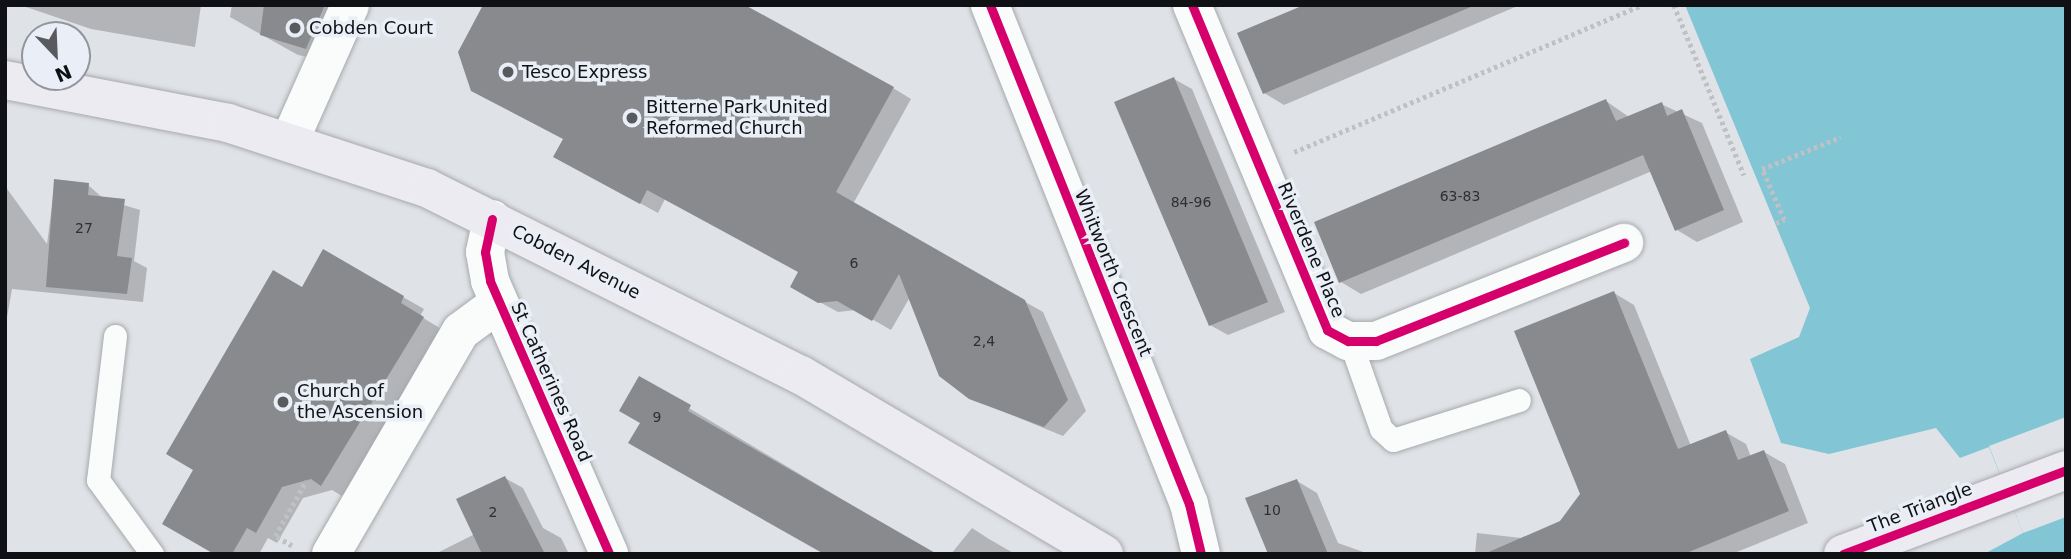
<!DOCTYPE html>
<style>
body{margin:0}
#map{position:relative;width:2071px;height:559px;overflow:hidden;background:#dfe2e6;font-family:"DejaVu Sans",sans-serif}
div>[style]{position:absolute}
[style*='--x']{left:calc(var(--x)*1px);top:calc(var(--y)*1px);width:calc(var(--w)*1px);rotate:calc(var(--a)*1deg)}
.water>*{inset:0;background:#82c5d4}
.pier>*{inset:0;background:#dfe2e6}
.shadow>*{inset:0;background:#0003}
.building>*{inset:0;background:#888a8d}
.path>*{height:4.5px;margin-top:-2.25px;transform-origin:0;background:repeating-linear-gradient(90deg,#bfc1c2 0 3.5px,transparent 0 7px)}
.roads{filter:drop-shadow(0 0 2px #a7a9ad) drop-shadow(0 0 2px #a7a9ad)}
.lane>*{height:23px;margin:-11.5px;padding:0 11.5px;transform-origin:11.5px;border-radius:11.5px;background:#fafbfb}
.street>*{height:38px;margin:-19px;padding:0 19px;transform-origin:19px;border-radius:19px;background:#fafbfb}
.primary>*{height:38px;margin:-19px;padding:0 19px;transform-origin:19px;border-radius:19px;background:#edebf2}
.cycleway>*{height:9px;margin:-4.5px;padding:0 4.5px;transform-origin:4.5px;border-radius:4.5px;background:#d6006c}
.dots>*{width:19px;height:19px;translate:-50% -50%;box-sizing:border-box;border:4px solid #e9eef7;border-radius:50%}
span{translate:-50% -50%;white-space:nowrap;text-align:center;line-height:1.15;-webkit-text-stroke:7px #e9eef7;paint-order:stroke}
.number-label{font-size:14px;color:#2d2f32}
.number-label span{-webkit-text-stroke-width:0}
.poi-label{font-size:18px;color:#0f1114}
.left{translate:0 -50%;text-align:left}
.street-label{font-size:18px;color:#0f1114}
.frame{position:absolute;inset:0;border:7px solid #0f1114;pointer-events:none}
.north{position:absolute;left:21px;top:21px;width:70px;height:70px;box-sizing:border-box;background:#e9eef7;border:2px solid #92969c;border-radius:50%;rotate:157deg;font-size:19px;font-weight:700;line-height:28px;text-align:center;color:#0f1114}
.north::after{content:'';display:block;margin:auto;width:24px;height:32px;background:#585a5e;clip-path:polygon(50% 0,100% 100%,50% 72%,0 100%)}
</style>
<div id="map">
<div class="water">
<i style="clip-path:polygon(1685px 5px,2066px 5px,2066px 554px,1984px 554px,2023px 533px,1989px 447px,1960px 458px,1936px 428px,1829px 454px,1781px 443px,1750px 359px,1799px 337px,1810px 308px)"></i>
</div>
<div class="pier">
<i style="clip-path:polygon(2066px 417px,2066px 517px,2023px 533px,1989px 446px)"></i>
</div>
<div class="shadow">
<i style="clip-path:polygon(20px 5px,201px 5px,195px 47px,91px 29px)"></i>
<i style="clip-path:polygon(232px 5px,356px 5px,329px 61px,298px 55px,253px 30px,230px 17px)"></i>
<i style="clip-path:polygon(1308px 5px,1520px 5px,1284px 105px,1264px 93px)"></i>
<i style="clip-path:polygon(1174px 79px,1192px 89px,1285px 312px,1228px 335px,1210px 325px)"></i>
<i style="clip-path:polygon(893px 88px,911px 99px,853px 204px,1043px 312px,1086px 411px,1063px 436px,970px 398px,910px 297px,891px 330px,856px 310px,838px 312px,792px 287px,800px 272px,665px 199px,658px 213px,574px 167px)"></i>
<i style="clip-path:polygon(1606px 101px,1629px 117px,1661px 104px,1702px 123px,1743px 222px,1697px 242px,1677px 230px,1652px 171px,1361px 294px,1341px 282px)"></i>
<i style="clip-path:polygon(55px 181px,88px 185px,104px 199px,140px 210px,134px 261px,147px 268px,143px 302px,12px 289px,5px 329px,5px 186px,47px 244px)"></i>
<i style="clip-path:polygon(324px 252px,424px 309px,420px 316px,443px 330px,342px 496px,332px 490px,303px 498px,277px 543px,268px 538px,259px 554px,217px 554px,302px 289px)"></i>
<i style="clip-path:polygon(1614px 293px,1634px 305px,1691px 446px,1725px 432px,1746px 444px,1751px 457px,1764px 452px,1785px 464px,1808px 523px,1732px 554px,1475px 554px,1477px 533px,1521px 538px,1561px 523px,1582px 494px)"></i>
<i style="clip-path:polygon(640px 379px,934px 554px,642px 423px)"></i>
<i style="clip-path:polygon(505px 478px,523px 488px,543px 528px,561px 538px,569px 554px,435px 554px,475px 534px)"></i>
<i style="clip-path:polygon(1297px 481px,1317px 493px,1338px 543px,1369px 554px,1270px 554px)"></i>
<i style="clip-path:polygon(972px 528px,989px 539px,1015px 554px,951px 554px)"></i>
</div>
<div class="building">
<i style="clip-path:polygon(264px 5px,325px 5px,306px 49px,260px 35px)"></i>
<i style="clip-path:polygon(483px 5px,745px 5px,894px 87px,836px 192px,1025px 300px,1068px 400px,1044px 427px,969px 399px,939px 376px,899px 274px,872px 321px,837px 301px,818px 303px,790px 287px,798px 272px,647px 190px,640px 204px,553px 157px,563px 139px,471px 91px,458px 52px)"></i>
<i style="clip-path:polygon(1304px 5px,1473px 5px,1473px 6px,1263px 94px,1237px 33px)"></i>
<i style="clip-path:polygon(1174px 77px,1268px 302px,1209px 326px,1114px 102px)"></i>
<i style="clip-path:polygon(1606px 99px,1616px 121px,1662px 102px,1667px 116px,1682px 109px,1724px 210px,1675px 231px,1643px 155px,1339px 283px,1314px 222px)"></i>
<i style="clip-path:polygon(54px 179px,89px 183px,88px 195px,125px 199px,117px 256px,132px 258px,127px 294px,46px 287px)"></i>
<i style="clip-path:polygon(323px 249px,404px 296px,401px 303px,424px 317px,321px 486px,311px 479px,282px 487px,256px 533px,247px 528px,232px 554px,214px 554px,162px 524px,193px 470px,166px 454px,273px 270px,302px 287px)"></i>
<i style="clip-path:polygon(1614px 291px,1678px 449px,1726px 430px,1738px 460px,1764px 450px,1789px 511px,1684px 554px,1484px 554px,1560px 521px,1580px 494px,1514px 331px)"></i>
<i style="clip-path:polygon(639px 376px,691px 405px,688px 411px,937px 554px,824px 554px,628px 443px,640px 423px,619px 411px)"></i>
<i style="clip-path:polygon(505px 476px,545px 554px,482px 554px,456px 499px)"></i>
<i style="clip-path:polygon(1297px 479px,1328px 554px,1268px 554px,1245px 498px)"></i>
</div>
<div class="path">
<i style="--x:1674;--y:5;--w:184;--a:67.6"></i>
<i style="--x:1294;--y:152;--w:378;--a:-22.9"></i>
<i style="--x:1776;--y:223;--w:9;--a:-21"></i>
<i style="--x:1784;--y:220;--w:56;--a:-113.3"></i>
<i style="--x:1762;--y:169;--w:85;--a:-22.1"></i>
<i style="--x:292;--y:546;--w:20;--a:-150"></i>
<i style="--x:275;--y:536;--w:63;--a:-60.6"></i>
</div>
<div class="roads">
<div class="lane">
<i style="--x:115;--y:336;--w:145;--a:96.7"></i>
<i style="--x:98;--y:480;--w:92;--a:53.9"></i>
<i style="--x:1350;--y:341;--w:93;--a:70.6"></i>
<i style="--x:1381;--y:429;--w:16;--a:43"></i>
<i style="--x:1393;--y:440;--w:132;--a:-17.6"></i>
</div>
<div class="street">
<i style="--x:990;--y:5;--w:537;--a:68.26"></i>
<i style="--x:1189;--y:504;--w:51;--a:76.5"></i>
<i style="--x:1192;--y:5;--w:352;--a:67.4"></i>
<i style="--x:1327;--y:330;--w:24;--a:28"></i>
<i style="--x:1348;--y:341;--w:28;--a:0"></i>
<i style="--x:1376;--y:341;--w:267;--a:-21.6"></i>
<i style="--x:290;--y:140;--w:148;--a:-66"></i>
<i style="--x:492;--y:219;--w:34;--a:102"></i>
<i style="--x:485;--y:252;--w:29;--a:80"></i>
<i style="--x:490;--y:281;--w:298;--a:66.4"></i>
<i style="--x:331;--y:554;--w:258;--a:-59.8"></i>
<i style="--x:461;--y:331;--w:47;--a:-36.4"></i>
</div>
<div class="primary">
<i style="--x:5;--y:80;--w:227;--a:10.9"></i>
<i style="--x:228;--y:123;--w:209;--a:18.1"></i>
<i style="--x:427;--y:188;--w:418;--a:26.6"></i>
<i style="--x:801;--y:375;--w:352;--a:30.6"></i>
<i style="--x:1843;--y:554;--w:238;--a:-20.6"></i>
</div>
</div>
<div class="cycleway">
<i style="--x:990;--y:5;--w:537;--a:68.26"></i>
<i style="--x:1189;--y:504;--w:51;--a:76.5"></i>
<i style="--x:1192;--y:5;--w:352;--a:67.4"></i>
<i style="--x:1327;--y:330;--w:24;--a:28"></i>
<i style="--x:1348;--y:341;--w:28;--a:0"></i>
<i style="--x:1376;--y:341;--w:267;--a:-21.6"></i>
<i style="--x:492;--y:219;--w:34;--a:102"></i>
<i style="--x:485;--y:252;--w:29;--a:80"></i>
<i style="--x:490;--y:281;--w:298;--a:66.4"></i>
<i style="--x:1843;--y:554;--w:238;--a:-20.6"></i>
</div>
<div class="dots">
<i style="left:295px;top:28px;background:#585a5e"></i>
<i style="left:508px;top:72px;background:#585a5e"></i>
<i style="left:632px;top:118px;background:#585a5e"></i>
<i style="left:283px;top:402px;background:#585a5e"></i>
</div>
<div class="number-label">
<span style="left:1460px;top:196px">63-83</span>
<span style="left:1191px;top:202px">84-96</span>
<span style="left:84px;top:228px">27</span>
<span style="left:854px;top:263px">6</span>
<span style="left:984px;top:341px">2,4</span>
<span style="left:657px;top:417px">9</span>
<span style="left:1272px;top:510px">10</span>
<span style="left:493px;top:512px">2</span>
</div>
<div class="poi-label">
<span class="left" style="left:309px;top:28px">Cobden Court</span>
<span class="left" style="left:522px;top:72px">Tesco Express</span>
<span class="left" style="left:646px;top:118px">Bitterne Park United<br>Reformed Church</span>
<span class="left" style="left:297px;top:402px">Church of<br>the Ascension</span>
</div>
<div class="street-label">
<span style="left:1311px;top:250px;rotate:67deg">Riverdene Place</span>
<span style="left:576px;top:262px;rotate:27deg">Cobden Avenue</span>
<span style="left:1113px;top:273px;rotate:68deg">Whitworth Crescent</span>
<span style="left:551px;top:382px;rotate:66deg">St Catherines Road</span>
<span style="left:1920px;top:508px;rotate:-21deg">The Triangle</span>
</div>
<div class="frame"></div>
<div class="north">N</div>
</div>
